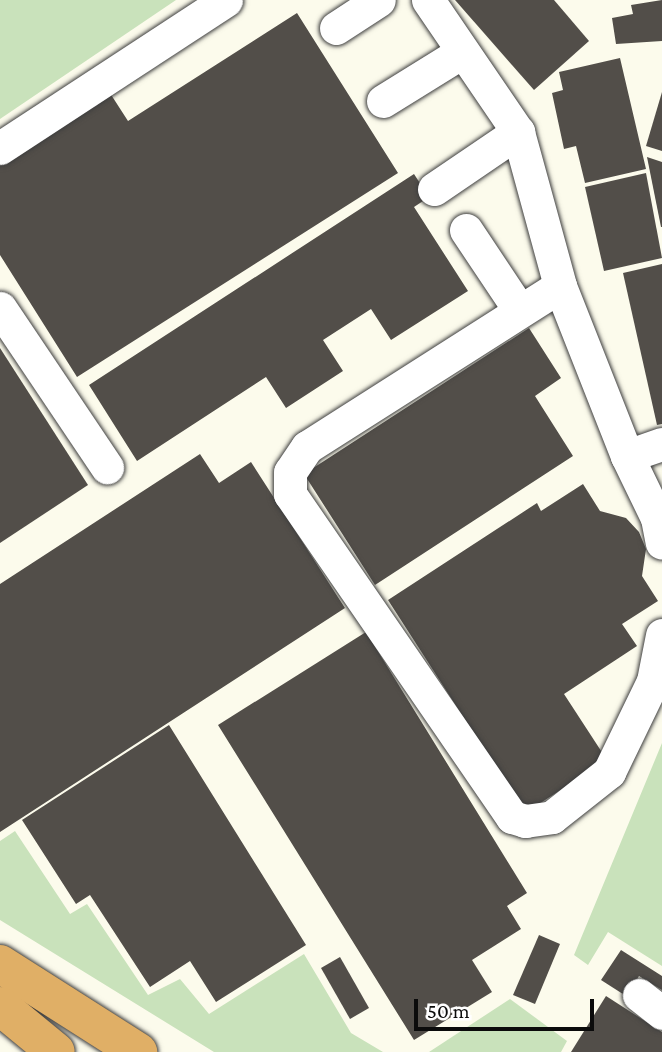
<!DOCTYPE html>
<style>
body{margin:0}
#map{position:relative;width:662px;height:1052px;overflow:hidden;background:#fcfbec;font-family:"Crimson Pro",serif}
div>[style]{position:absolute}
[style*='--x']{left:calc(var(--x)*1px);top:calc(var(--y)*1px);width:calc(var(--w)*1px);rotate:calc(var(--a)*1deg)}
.green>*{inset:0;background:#c9e2bb}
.building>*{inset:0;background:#524e49}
.roads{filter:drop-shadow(0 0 2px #3e3e3e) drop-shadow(0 0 2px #3e3e3e)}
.minor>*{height:33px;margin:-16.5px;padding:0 16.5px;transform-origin:16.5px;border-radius:16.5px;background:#fff}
.highway>*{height:38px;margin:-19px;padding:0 19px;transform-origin:19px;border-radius:19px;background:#e0af66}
span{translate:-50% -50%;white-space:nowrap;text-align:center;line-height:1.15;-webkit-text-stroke:7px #fff;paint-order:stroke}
.scale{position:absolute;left:414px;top:999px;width:180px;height:32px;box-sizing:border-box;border:4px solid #0b0b0b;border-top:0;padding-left:9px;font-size:21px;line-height:24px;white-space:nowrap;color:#0b0b0b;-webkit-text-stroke:5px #fff;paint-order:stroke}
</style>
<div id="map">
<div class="green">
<i style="clip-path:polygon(0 0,176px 0,0 119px)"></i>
<i style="clip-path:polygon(662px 743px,662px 966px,608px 932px,588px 965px,574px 955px)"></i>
<i style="clip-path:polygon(15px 831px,70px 914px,87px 904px,148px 995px,180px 979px,209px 1014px,304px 954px,351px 1033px,383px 1052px,214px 1052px,0 920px,0 841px)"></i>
<i style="clip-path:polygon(510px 999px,567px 1041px,561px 1052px,429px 1052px)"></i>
</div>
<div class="building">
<i style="clip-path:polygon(455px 0,554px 0,589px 41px,534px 90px)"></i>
<i style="clip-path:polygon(662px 0,662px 41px,616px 44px,612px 18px,633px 14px,631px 5px)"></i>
<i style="clip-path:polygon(297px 13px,398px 173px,77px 377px,0 255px,0 159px,108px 90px,128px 121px)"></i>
<i style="clip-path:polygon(620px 58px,646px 169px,585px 183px,576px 146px,564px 149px,552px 93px,563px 90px,559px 72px)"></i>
<i style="clip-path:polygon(662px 92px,662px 151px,646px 146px)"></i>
<i style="clip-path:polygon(647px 157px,662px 162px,662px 227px,661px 227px)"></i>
<i style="clip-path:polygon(646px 173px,662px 258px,604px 271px,585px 187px)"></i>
<i style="clip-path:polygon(414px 174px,429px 197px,414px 207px,468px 291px,391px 340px,371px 309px,323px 340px,343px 371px,286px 408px,266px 377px,137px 461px,89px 385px)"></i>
<i style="clip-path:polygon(662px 264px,662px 424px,657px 425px,623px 273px)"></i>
<i style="clip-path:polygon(529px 328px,561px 378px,535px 396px,573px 456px,375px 585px,304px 474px)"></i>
<i style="clip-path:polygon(0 348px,88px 485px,0 543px)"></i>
<i style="clip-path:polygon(200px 454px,219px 483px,251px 462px,345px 608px,0 832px,0 584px)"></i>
<i style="clip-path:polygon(583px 484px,600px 511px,626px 518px,639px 532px,646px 549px,642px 576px,658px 601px,622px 624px,637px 646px,564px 694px,607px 760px,525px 813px,388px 600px,537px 503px,541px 511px)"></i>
<i style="clip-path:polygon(366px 632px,527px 893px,507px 906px,521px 929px,472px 960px,492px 992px,414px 1040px,218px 725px)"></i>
<i style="clip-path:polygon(169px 725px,306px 945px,216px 1002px,190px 961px,150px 987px,90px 895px,76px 904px,22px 820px)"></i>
<i style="clip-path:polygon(539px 935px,560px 944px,535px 1004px,513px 995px)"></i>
<i style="clip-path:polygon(621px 950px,662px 976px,662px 990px,639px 976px,626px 996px,601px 980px)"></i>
<i style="clip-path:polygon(340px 957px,369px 1008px,350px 1019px,321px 968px)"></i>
<i style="clip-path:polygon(606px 996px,662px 1032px,662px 1052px,571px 1052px)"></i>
</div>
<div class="roads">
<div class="minor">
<i style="--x:428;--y:0;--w:160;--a:55.7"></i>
<i style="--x:518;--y:132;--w:160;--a:74.7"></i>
<i style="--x:560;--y:286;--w:183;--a:68.5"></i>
<i style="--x:627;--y:456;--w:37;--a:-19"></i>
<i style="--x:336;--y:28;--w:51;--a:-33.1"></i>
<i style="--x:383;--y:101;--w:93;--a:-31.8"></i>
<i style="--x:0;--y:148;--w:270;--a:-33.2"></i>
<i style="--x:434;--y:189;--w:102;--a:-34.2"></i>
<i style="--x:466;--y:230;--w:97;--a:56.3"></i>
<i style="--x:560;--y:286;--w:300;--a:147.5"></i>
<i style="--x:307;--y:447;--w:30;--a:124"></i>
<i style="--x:290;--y:472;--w:22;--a:90"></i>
<i style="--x:290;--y:494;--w:392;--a:55.5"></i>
<i style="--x:512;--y:817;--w:14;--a:17"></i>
<i style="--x:525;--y:821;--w:27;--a:-8"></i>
<i style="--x:552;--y:817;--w:73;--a:-38.3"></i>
<i style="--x:609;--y:772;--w:101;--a:-64.2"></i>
<i style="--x:653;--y:681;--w:47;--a:-78.9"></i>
<i style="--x:0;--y:308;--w:192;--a:56.1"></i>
<i style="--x:627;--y:456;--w:69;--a:64.2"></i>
<i style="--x:657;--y:518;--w:25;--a:79"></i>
<i style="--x:639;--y:995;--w:29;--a:38"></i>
</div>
<div class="highway">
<i style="--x:0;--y:964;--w:164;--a:32.5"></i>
<i style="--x:0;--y:1006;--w:72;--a:39.4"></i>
</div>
</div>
<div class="scale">50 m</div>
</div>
